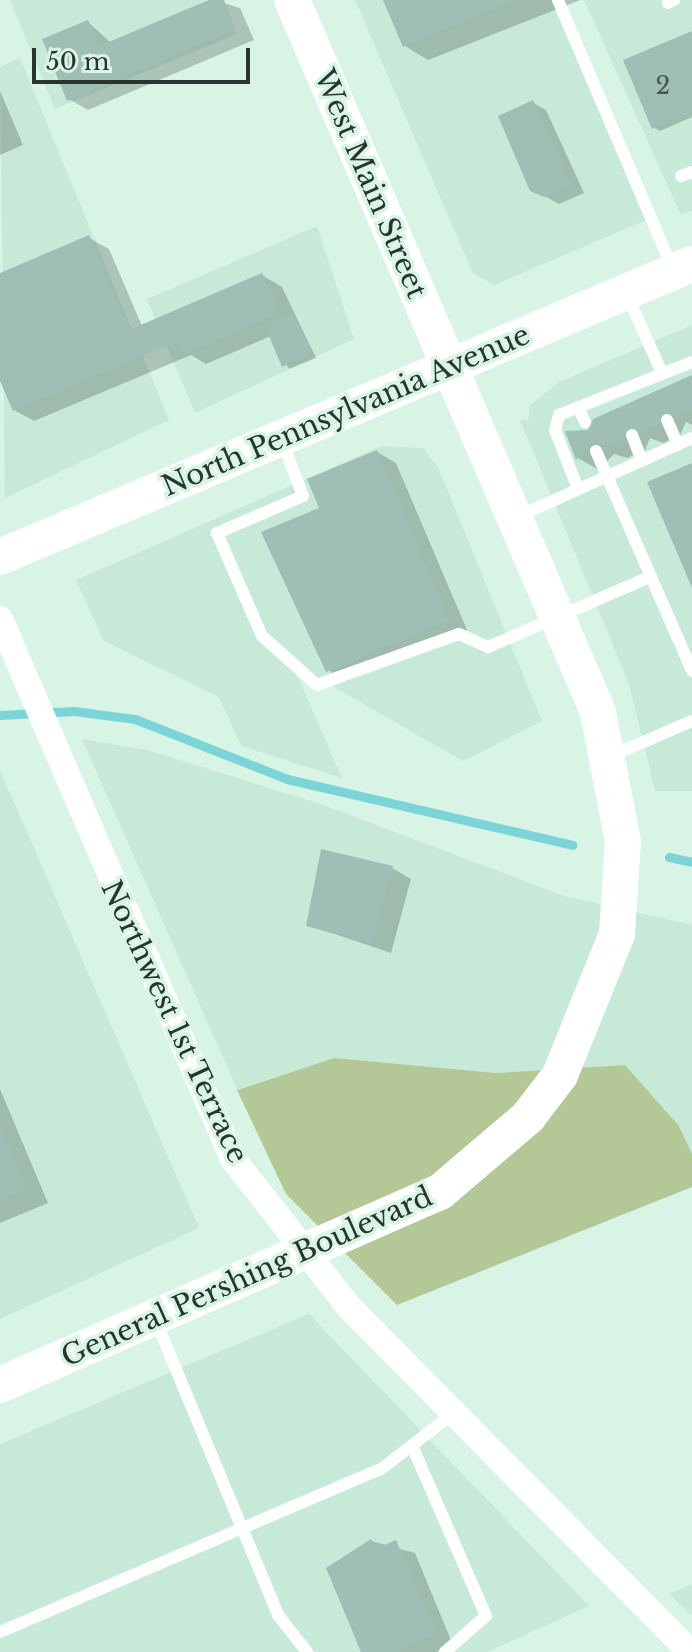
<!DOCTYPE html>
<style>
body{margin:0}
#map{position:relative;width:692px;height:1652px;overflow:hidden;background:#d8f4e5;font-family:"Libre Baskerville",serif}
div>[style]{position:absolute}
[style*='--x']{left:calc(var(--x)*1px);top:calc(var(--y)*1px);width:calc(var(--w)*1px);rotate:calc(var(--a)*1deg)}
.built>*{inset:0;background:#c7ead8}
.green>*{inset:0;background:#b4c796}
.shadow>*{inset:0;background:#0003}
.stream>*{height:9px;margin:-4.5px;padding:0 4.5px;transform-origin:4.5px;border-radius:4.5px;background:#7bd4d7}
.building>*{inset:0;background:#9ebeb6}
.service>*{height:12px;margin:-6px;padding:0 6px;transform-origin:6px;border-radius:6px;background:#fff}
.minor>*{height:26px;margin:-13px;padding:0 13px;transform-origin:13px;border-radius:13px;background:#fff}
.secondary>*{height:36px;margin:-18px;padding:0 18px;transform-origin:18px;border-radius:18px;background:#fff}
span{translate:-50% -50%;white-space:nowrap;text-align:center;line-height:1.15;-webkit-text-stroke:7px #d8f4e5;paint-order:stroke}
.number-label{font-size:24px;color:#475651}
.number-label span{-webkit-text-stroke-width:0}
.street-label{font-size:28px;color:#2a342f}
.scale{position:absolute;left:32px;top:48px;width:218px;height:36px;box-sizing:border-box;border:4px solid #2a342f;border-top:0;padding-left:10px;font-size:24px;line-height:28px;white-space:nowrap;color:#2a342f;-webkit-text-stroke:6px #d8f4e5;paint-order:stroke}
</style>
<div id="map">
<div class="built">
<i style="clip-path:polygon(10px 0,221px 0,237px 34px,55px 109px)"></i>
<i style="clip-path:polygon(355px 0,551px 0,646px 220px,494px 285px,473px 273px)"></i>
<i style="clip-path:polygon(584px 0,692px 0,692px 211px,681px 215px)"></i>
<i style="clip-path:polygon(20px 58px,169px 420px,5px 498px,0 67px)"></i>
<i style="clip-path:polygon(317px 226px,354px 339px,195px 413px,147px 299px)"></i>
<i style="clip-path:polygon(692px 325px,692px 791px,655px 791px,629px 684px,520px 420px,528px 421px,530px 405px,559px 382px)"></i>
<i style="clip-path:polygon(381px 446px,423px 448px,438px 467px,542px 721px,463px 761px,292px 663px,342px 778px,241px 746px,219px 697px,104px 641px,76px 580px)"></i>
<i style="clip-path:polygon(82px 739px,147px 750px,321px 804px,564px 896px,692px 925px,692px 1154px,679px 1126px,625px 1065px,496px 1073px,334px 1058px,237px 1089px)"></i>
<i style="clip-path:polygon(0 770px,199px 1228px,0 1319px)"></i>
<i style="clip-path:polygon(309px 1314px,589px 1606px,487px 1652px,0 1652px,0 1444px)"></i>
<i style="clip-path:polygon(692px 1584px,692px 1616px,669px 1594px)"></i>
</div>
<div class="green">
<i style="clip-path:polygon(334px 1058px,496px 1073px,625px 1065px,679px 1126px,692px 1154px,692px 1187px,397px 1305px,286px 1194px,237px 1090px)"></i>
</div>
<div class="shadow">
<i style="clip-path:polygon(214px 0,240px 8px,254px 40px,88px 110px,69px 99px,88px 22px,111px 43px)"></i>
<i style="clip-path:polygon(385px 0,580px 0,428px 60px,405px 46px)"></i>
<i style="clip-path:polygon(692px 33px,692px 117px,660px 131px,653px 127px)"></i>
<i style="clip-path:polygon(0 91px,23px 145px,0 155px)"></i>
<i style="clip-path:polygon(533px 103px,546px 110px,584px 193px,559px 204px,532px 189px)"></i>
<i style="clip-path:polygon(89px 238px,109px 249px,142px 326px,262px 275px,282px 287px,316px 358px,289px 369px,271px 336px,206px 364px,191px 355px,34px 421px,14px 410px,0 376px,0 275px)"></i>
<i style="clip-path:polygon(692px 377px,692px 425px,686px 422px,680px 435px,663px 443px,650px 438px,645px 450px,627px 458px,614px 454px,599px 470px,578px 458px,568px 433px,589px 432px)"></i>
<i style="clip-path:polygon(377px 452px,396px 463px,467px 630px,347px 681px,328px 670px,322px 509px)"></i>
<i style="clip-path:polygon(392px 868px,411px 879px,391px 953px,308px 925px)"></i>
<i style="clip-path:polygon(0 1089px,48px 1203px,0 1223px)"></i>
<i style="clip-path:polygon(371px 1541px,415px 1553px,453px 1645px,437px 1652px,364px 1652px)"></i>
</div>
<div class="stream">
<i style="--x:0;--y:715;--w:74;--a:-3.1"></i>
<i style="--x:74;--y:711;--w:62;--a:7.5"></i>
<i style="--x:135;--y:719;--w:163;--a:21.5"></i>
<i style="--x:287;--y:779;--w:293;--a:13"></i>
<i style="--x:669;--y:857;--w:24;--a:12"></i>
</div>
<div class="building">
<i style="clip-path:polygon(209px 0,224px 0,236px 29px,67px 101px,42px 39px,88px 20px,99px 46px)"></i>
<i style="clip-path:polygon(383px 0,514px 0,403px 47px)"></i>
<i style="clip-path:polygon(692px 31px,692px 112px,652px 129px,623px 60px)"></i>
<i style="clip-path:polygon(533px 100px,572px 186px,544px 197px,530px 191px,498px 116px)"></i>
<i style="clip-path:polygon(89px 235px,129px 330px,262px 273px,279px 313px,185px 354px,179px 340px,13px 411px,0 381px,0 273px)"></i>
<i style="clip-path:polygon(293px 312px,311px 354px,282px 367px,264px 324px)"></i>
<i style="clip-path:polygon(692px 375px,692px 410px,675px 417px,664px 412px,659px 424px,640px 432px,628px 427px,624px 439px,604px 447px,592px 443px,576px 460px,565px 431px,588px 430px,593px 419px)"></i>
<i style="clip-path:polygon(377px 450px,449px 620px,326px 672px,261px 532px,319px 508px,307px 479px)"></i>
<i style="clip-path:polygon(692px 463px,692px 588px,647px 482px)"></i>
<i style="clip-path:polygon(321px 849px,393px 866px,372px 944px,306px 926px)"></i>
<i style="clip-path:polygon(0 1128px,26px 1189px,0 1200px)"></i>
<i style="clip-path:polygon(371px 1539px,375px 1549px,396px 1540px,436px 1634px,394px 1652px,361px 1652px,326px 1568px)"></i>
</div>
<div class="service">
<i style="--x:558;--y:0;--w:293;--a:66.9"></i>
<i style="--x:668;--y:3;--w:7;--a:-27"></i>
<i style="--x:681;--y:176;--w:12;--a:-20"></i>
<i style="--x:627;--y:295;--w:85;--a:65.8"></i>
<i style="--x:578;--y:407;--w:17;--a:65"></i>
<i style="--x:667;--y:420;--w:27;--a:66"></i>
<i style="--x:632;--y:435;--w:28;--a:69"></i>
<i style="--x:282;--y:441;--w:59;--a:69.1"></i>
<i style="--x:303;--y:496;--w:94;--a:156.7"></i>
<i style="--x:217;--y:533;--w:112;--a:66.4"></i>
<i style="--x:262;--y:636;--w:74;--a:41.7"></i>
<i style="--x:317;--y:685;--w:151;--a:-19.8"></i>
<i style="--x:459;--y:634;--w:32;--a:24"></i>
<i style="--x:488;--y:647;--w:176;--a:-23.4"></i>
<i style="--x:596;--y:451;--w:240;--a:66.4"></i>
<i style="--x:578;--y:489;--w:63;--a:-111.3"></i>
<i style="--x:555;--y:430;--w:16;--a:-75"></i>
<i style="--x:559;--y:415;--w:143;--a:-21.7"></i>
<i style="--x:517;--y:517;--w:192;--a:-24.3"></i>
<i style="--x:611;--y:756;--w:88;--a:-23.4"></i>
<i style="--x:155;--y:1319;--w:321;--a:67.4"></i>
<i style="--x:278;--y:1615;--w:47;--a:51.9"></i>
<i style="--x:413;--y:1448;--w:183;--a:66.5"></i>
<i style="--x:486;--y:1616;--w:55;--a:138.7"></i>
<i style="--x:0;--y:1632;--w:414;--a:-23.2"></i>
<i style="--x:381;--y:1469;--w:92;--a:-37.5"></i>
</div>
<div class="minor">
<i style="--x:0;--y:619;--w:588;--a:66.66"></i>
<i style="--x:233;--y:1159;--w:188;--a:51.9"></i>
<i style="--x:349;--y:1307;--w:486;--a:45.3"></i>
</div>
<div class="secondary">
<i style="--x:0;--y:557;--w:751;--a:-22.95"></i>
<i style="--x:0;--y:1385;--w:480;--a:-23.7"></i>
<i style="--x:440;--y:1192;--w:116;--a:-40.4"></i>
<i style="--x:528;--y:1117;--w:53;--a:-52.7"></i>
<i style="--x:560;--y:1075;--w:152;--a:-68"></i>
<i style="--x:617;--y:934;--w:92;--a:-86.3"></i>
<i style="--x:623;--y:842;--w:132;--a:-100.9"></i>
<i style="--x:598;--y:712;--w:775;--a:-113.26"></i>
</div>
<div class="number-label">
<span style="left:663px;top:86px">2</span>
</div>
<div class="street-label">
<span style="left:370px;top:184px;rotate:67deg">West Main Street</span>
<span style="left:346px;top:411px;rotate:-23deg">North Pennsylvania Avenue</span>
<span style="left:174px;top:1022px;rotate:65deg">Northwest 1st Terrace</span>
<span style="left:247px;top:1277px;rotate:-24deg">General Pershing Boulevard</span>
</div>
<div class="scale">50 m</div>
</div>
